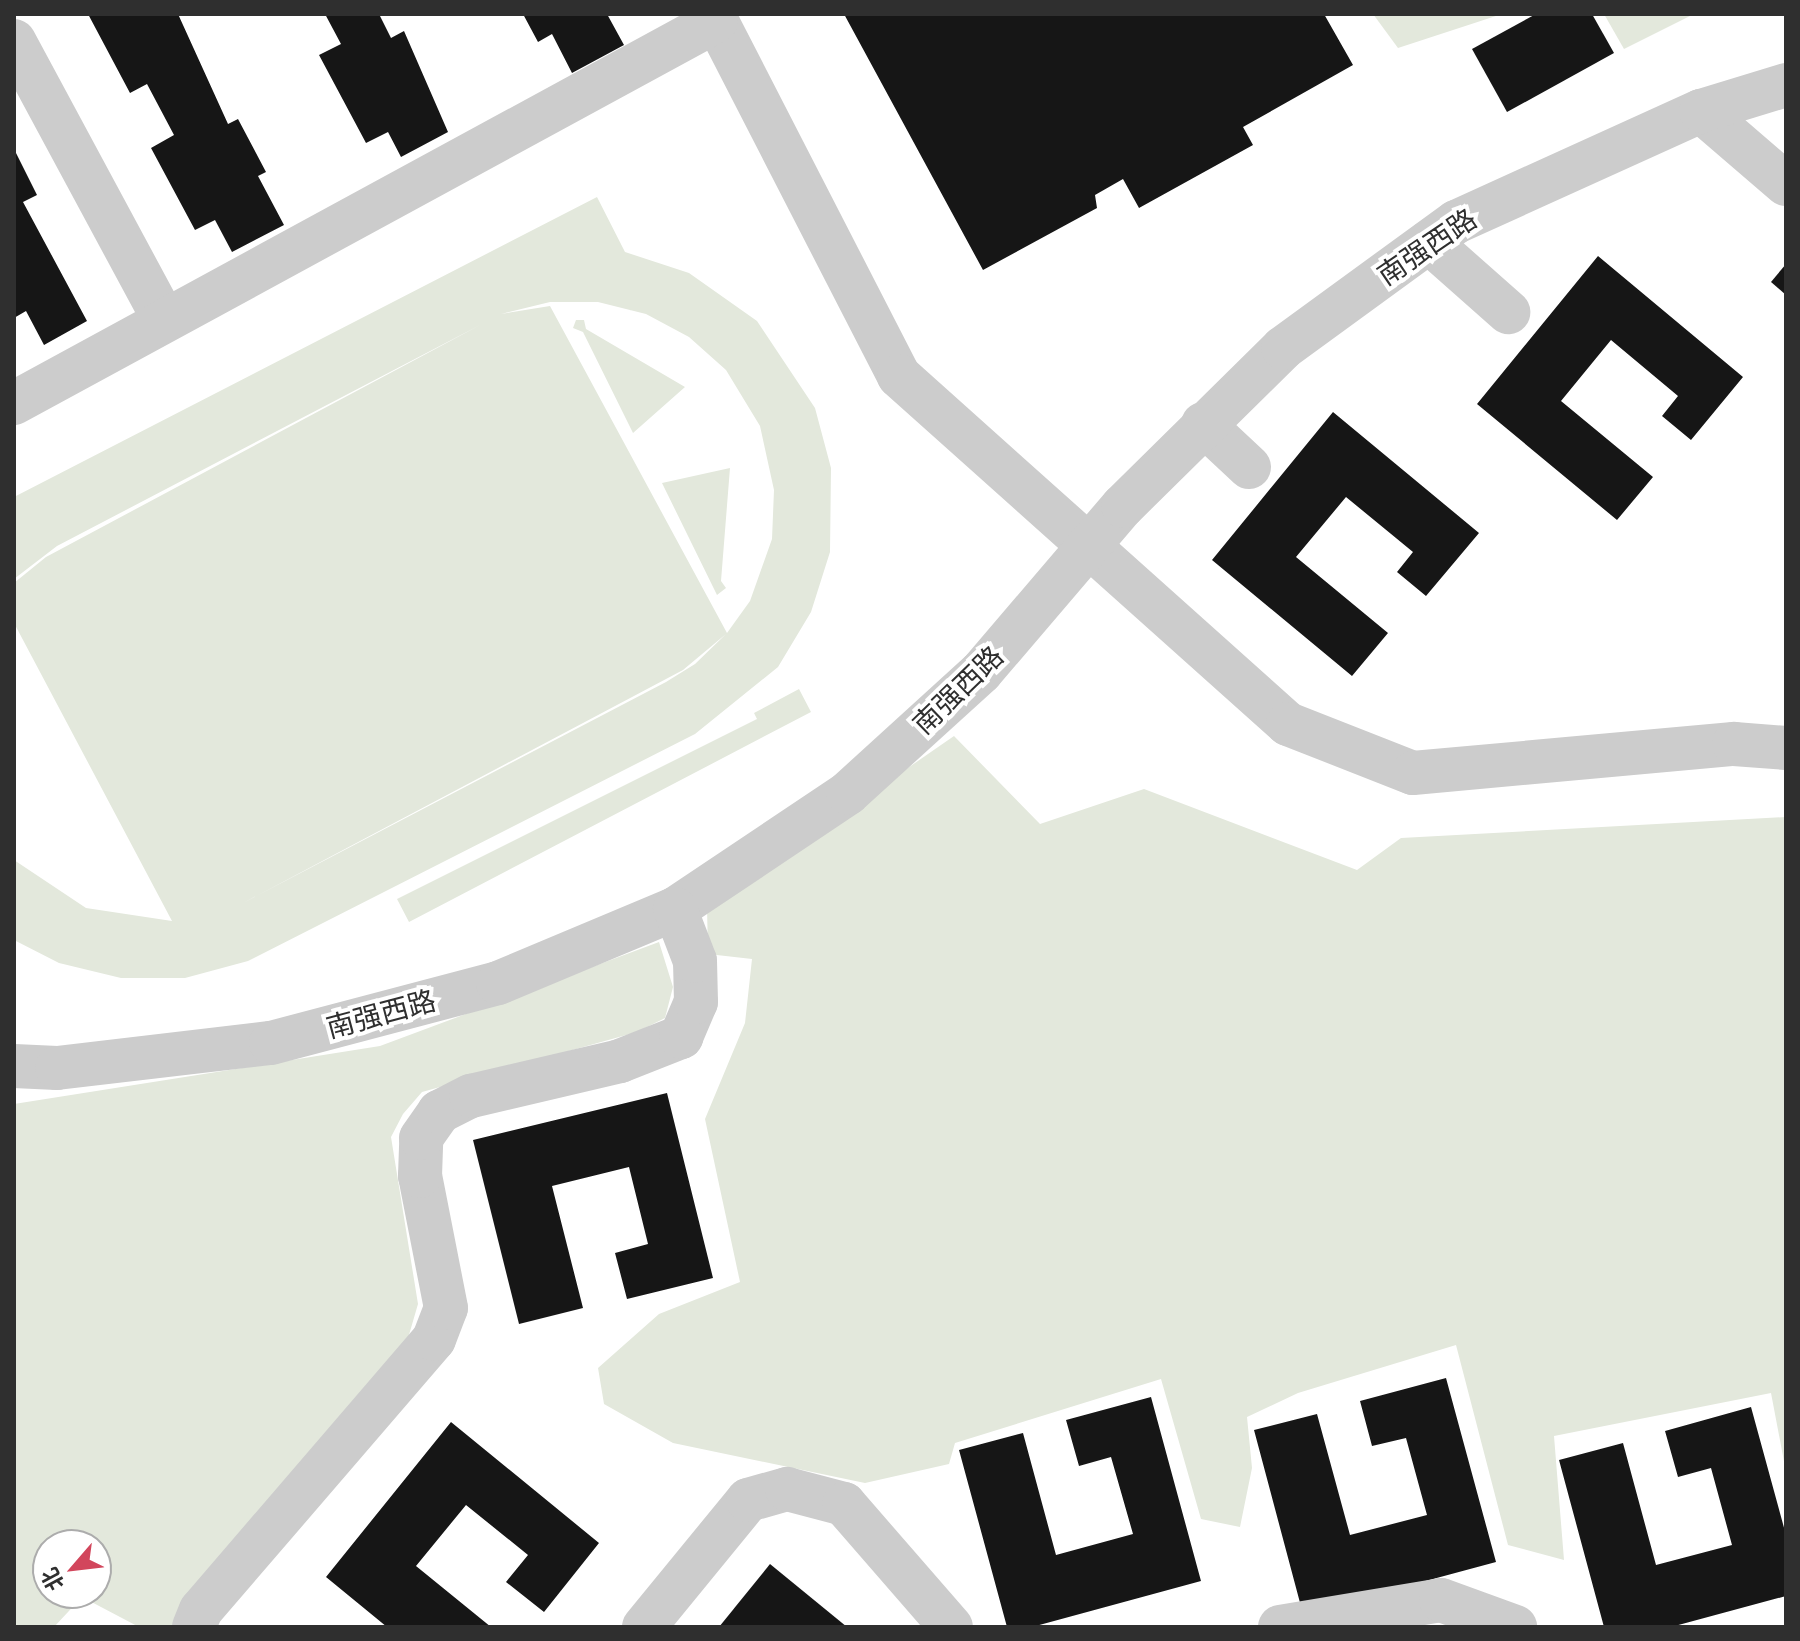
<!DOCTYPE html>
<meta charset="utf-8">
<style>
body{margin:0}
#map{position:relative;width:1800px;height:1641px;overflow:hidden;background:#fff;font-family:"IBM Plex Sans","Noto Sans SC",sans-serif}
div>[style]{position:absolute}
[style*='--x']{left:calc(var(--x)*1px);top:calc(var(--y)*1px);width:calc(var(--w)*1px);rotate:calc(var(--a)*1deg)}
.green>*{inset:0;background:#e3e8dc}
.building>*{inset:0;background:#161616}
.minor>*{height:44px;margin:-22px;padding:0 22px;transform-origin:22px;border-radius:22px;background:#ccc}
span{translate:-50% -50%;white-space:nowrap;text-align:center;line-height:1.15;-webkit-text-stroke:8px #fff;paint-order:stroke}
.street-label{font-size:28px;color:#2f2f2f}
.frame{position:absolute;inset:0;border:16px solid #2f2f2f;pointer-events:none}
.north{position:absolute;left:32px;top:1529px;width:80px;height:80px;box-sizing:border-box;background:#fff;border:2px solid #acacac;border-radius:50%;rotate:242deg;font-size:22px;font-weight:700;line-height:32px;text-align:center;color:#2f2f2f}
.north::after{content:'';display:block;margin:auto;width:28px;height:36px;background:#d2465c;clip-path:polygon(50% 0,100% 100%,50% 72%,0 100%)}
</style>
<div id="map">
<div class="green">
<i style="clip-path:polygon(1373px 14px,1502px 14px,1398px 48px)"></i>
<i style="clip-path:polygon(1604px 14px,1694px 14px,1624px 49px)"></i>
<i style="clip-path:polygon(evenodd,597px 197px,625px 252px,689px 273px,757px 321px,815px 408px,831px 468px,830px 552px,811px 612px,778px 667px,695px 734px,248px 961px,185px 978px,121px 978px,59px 963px,14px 940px,14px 860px,86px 908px,172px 921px,14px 623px,14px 583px,46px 557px,482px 324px,57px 546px,14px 579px,14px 497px,597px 197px,598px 302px,646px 314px,689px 337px,726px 370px,760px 426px,774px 490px,772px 539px,750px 601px,727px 633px,550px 306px,501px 314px,550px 302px,598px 302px,597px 197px,726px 634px,695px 664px,666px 682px,243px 903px,683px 670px,726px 634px)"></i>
<i style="clip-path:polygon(576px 320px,584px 320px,586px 329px,685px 387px,633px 433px,583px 332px,573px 328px)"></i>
<i style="clip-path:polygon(730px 468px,721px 581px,726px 588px,717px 595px,662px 483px)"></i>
<i style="clip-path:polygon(799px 689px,811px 712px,409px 922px,397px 899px,757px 719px,754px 713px)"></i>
<i style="clip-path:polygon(954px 736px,1040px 824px,1144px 789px,1357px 870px,1401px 838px,1786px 817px,1786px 1472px,1771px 1393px,1554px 1436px,1564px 1560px,1508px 1545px,1456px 1345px,1298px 1393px,1247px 1417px,1252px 1468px,1240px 1527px,1201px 1519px,1161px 1379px,955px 1443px,949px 1464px,865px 1483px,673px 1443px,604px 1404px,598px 1368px,659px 1314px,740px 1282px,705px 1119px,745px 1023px,752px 959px,708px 954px,707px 907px)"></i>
<i style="clip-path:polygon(evenodd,659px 942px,673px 987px,665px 1018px,637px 1032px,422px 1092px,403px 1114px,391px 1137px,418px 1304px,404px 1352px,175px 1627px,139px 1627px,82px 1597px,54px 1627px,14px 1627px,14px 1104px,380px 1046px,659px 942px,48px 1545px,96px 1545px,96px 1593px,48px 1593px,48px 1545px)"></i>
</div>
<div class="building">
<i style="clip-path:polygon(88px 14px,178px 14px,228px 124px,238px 119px,266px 172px,258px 176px,284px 225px,232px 252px,215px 220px,195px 230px,151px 148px,174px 135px,147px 84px,130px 93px)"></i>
<i style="clip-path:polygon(325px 14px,379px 14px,391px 38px,404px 31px,448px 132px,401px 157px,388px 132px,366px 143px,319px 55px,341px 44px)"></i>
<i style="clip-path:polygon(523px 14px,607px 14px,624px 45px,572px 73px,552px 34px,538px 42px)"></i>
<i style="clip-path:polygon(844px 14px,1324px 14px,1353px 65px,1243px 127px,1253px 145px,1139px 208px,1123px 179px,1095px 195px,1097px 208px,983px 270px)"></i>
<i style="clip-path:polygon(1536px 14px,1592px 14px,1614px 53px,1507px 112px,1472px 49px)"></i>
<i style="clip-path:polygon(14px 149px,37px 195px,23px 202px,87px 321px,44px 345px,26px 311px,14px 318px)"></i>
<i style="clip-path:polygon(1598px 256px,1743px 377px,1691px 440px,1662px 416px,1678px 396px,1611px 340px,1561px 401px,1653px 477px,1617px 520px,1477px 404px)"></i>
<i style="clip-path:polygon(1786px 264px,1786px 295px,1771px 282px)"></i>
<i style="clip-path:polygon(1333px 412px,1479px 533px,1426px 596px,1397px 572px,1413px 552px,1346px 497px,1296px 557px,1388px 633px,1352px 676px,1212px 560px)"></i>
<i style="clip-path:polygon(667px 1093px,713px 1278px,627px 1299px,615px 1253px,648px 1244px,629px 1167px,552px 1186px,583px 1308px,519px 1324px,473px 1140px)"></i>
<i style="clip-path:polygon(1446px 1378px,1496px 1562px,1303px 1614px,1254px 1430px,1317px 1414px,1350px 1535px,1427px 1515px,1406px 1438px,1372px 1446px,1360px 1401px)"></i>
<i style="clip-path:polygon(1151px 1397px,1201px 1581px,1032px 1627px,1007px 1627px,959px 1450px,1023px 1433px,1056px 1555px,1133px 1534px,1111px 1457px,1079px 1466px,1066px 1420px)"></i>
<i style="clip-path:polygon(1751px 1407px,1786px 1535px,1786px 1596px,1671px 1627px,1604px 1627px,1559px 1460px,1623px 1443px,1656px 1565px,1732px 1545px,1711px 1468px,1678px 1477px,1665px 1431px)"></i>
<i style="clip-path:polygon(451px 1422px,599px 1543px,544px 1612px,506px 1582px,528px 1555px,466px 1505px,416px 1566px,491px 1627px,387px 1627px,326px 1577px)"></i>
<i style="clip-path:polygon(770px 1564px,847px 1627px,719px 1627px)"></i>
</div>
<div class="minor">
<i style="--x:713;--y:14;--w:407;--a:62.8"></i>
<i style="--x:899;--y:376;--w:522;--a:41.82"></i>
<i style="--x:1288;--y:724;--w:134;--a:21.4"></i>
<i style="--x:1413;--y:773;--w:322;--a:-5.2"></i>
<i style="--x:1734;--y:744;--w:52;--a:4.4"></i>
<i style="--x:14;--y:41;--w:317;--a:61.7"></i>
<i style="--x:1701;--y:111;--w:112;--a:40.7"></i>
<i style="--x:1429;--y:242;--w:106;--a:41.5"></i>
<i style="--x:14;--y:403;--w:799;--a:-28.55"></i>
<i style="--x:1203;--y:424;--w:63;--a:43.1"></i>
<i style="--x:14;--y:1066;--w:43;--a:2.7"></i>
<i style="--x:57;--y:1068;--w:215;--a:-6.7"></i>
<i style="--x:271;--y:1043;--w:235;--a:-14.8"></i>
<i style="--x:498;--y:983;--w:192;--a:-22.7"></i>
<i style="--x:675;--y:909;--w:208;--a:-33.8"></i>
<i style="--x:848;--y:793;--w:180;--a:-42.3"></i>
<i style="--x:981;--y:672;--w:218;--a:-49.5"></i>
<i style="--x:1123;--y:506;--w:225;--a:-44.6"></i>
<i style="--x:1283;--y:348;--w:214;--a:-36.1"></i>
<i style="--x:1456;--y:222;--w:269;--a:-24.4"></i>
<i style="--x:1701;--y:111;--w:89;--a:-17"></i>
<i style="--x:194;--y:1627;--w:18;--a:-68"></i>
<i style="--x:201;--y:1610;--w:357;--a:-49.3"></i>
<i style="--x:434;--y:1339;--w:33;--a:-69"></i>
<i style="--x:446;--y:1308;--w:135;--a:-101.1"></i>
<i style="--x:420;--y:1176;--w:38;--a:-88"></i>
<i style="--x:421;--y:1138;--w:32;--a:-55"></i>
<i style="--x:439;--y:1112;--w:36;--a:-27"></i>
<i style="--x:471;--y:1096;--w:153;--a:-13.2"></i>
<i style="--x:620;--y:1061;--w:66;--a:-21.5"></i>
<i style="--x:681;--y:1037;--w:38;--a:-67"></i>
<i style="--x:696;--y:1002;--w:41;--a:-91.4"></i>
<i style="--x:695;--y:961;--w:56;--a:-111"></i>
<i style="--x:644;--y:1627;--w:164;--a:-50.7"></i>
<i style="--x:748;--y:1500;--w:41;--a:-15.8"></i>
<i style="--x:787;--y:1489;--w:59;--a:14.7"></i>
<i style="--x:844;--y:1504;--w:163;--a:49"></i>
<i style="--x:1280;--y:1627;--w:163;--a:-9.5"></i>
<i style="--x:1441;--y:1600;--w:79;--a:20"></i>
</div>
<div class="street-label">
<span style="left:1427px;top:247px;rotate:-34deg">南强西路</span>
<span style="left:958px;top:690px;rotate:-44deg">南强西路</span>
<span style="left:381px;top:1014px;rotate:-15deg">南强西路</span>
</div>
<div class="frame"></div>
<div class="north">北</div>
</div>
